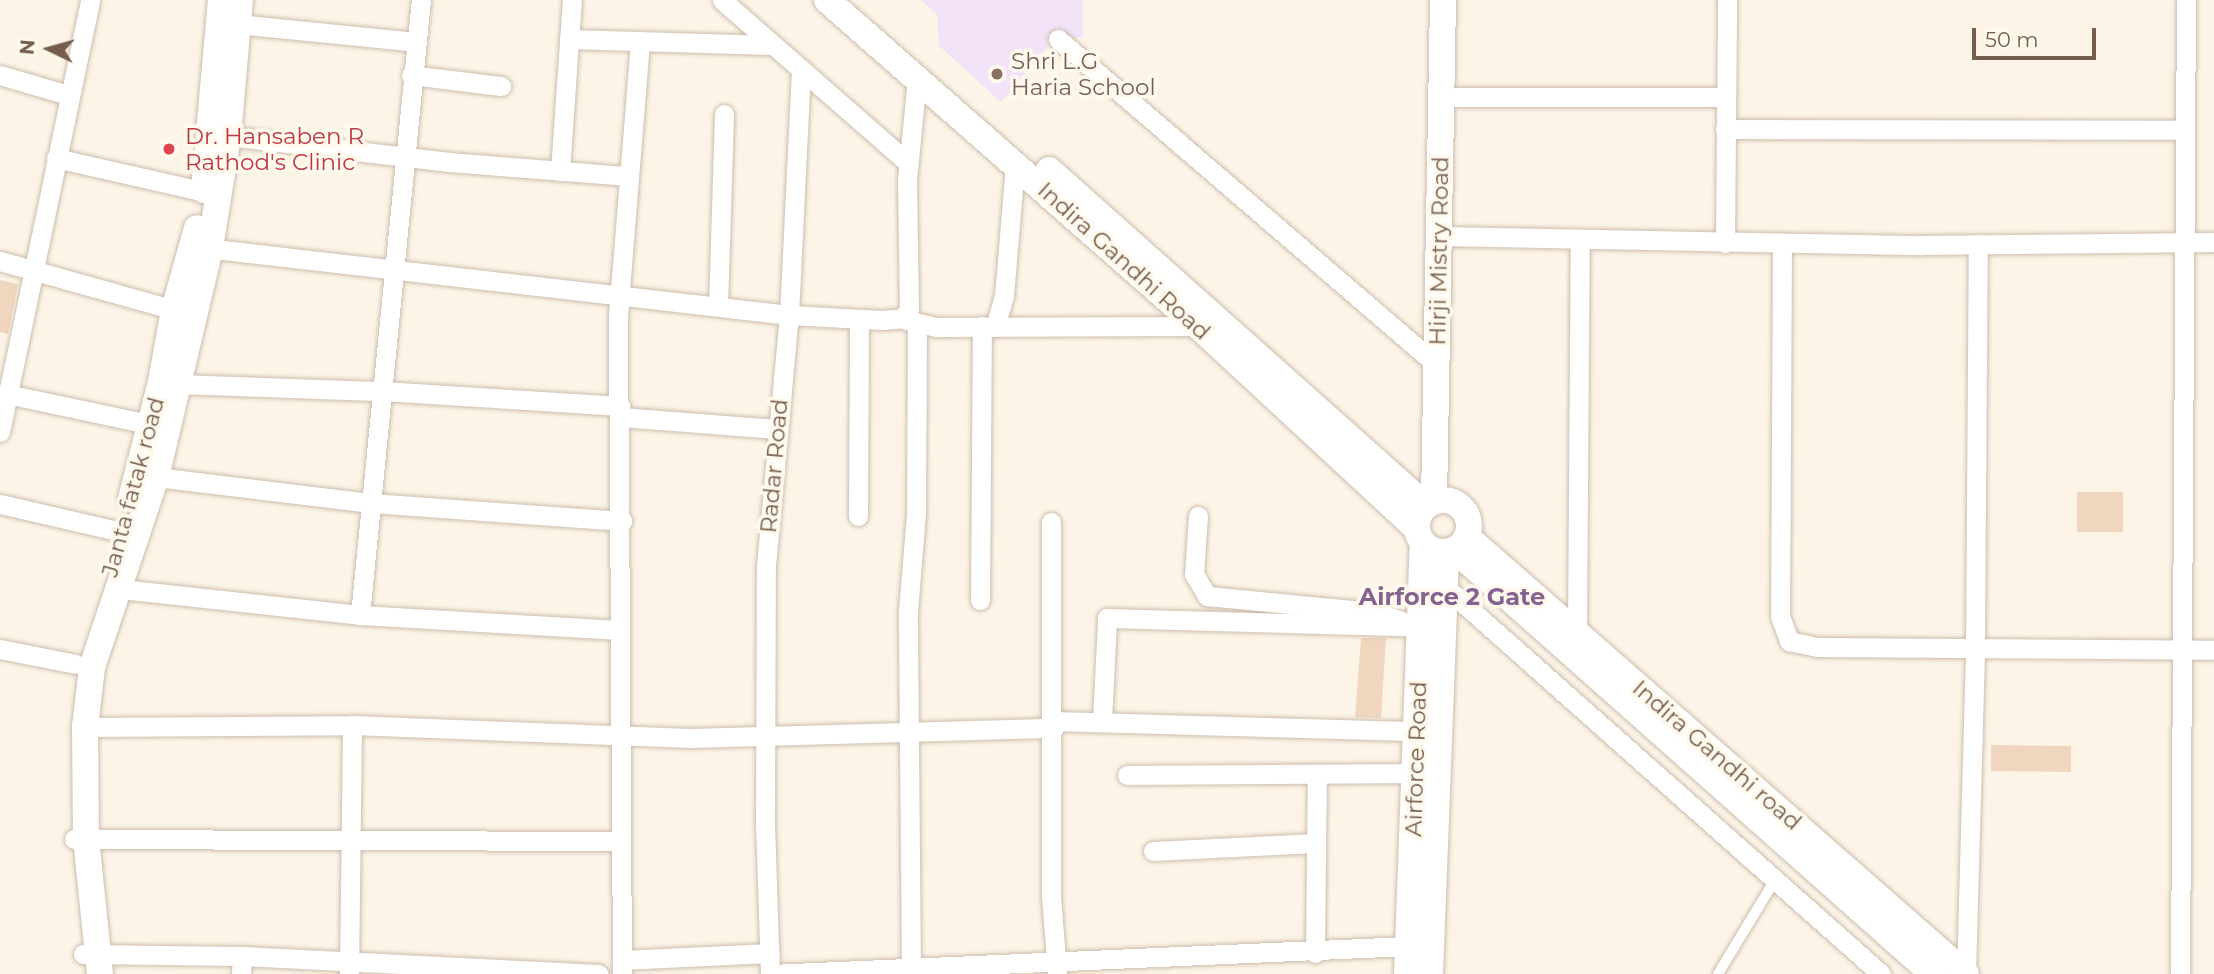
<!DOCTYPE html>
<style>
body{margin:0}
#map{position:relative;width:2214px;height:974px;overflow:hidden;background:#fcf5e7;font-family:Montserrat,sans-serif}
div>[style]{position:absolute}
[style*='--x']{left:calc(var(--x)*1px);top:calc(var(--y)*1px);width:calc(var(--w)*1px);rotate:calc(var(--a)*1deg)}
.education>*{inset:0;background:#f2e3f8}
.building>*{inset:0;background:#f1d6bf}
.roads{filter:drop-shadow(0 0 2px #cebdad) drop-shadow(0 0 2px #cebdad)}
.lane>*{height:10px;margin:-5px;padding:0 5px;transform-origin:5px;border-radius:5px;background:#fff}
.street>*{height:19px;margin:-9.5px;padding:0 9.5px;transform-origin:9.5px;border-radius:9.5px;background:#fff}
.secondary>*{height:26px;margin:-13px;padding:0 13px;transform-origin:13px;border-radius:13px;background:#fff}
.secondary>.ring{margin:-13px;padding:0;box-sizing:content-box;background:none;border:26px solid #fff;border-radius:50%}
.dots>*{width:19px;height:19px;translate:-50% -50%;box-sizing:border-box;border:4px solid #fff9ed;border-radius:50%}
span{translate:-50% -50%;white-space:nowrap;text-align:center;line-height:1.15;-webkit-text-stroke:7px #fff9ed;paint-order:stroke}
.education-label{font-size:23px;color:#785e54}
.left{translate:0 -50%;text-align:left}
.health-label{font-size:23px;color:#be3a42}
.street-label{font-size:23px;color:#755d4c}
.neighbourhood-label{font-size:24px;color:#856391;font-weight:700}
.north{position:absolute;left:14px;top:14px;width:70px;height:70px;-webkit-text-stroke:5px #fff9ed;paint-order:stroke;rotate:275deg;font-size:19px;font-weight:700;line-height:28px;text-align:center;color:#755d4c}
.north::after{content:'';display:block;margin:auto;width:24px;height:32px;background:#755d4c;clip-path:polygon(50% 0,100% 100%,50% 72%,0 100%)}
.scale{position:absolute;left:1972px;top:28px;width:124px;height:32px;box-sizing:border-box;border:4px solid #755d4c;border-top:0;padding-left:9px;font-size:21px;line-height:24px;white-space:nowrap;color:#755d4c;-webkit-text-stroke:5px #fff9ed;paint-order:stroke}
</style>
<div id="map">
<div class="education">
<i style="clip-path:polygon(921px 0,1083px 0,1083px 37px,1052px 41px,1001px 102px,939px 46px,937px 14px)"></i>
</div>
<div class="building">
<i style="clip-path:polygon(0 280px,18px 284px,8px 334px,0 332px)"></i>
<i style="clip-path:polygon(2077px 492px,2123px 492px,2123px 532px,2077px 532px)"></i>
<i style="clip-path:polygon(1361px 638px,1386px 638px,1381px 718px,1355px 717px)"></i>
<i style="clip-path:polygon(1991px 745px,2071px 746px,2071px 772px,1991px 771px)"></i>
</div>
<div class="roads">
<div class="lane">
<i style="--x:1718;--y:974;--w:110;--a:-58.8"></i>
</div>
<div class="street">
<i style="--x:722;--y:0;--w:247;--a:41.2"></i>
<i style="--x:237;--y:24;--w:180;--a:5.7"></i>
<i style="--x:569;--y:39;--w:204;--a:1.7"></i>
<i style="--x:1058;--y:39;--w:500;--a:40.7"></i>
<i style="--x:0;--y:75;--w:71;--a:16.4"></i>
<i style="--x:411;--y:75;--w:91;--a:7"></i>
<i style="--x:1455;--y:97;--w:270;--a:0"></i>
<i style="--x:1725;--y:129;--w:460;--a:0.1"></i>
<i style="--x:228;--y:136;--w:223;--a:6.7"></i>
<i style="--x:449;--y:162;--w:180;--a:4.5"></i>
<i style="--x:56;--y:158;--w:163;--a:12.8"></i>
<i style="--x:560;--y:171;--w:171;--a:-86"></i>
<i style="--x:1440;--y:236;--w:482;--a:1.1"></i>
<i style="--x:1922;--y:245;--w:292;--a:-0.6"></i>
<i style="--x:1725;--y:243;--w:243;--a:-89.5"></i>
<i style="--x:1782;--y:244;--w:372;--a:90.3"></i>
<i style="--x:1780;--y:616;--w:27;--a:70"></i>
<i style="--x:1789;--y:641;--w:29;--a:12"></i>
<i style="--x:1817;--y:647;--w:397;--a:0.4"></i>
<i style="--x:197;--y:247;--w:596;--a:6.55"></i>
<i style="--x:789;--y:315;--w:246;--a:-87.2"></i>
<i style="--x:0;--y:261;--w:181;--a:15.7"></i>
<i style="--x:718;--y:306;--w:192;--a:-88.2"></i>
<i style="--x:906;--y:320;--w:32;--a:13"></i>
<i style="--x:937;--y:327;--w:261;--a:-0.2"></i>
<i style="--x:995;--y:327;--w:32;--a:-74"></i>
<i style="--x:1004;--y:296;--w:131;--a:-85.2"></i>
<i style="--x:178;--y:384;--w:205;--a:2"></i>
<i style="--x:383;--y:391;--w:238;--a:3.6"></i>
<i style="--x:7;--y:394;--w:144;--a:12"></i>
<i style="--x:621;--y:417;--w:156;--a:4.4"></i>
<i style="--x:0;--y:432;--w:441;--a:-78.2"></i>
<i style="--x:156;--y:477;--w:217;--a:6.9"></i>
<i style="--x:371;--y:503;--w:252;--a:4.1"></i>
<i style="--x:0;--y:504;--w:143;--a:13"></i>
<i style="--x:858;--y:516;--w:195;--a:-89.7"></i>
<i style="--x:1198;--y:516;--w:58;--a:93.9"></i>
<i style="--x:1194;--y:574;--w:26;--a:59"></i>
<i style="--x:1207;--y:596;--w:167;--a:5.5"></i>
<i style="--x:1373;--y:612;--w:28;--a:17"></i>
<i style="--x:1051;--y:522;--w:374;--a:90"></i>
<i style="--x:1051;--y:896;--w:77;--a:85.5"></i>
<i style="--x:1445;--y:587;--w:583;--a:41.59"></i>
<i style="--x:121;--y:589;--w:240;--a:6.2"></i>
<i style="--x:360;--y:615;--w:260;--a:3.3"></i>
<i style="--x:980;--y:600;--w:274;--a:-89.6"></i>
<i style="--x:360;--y:615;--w:618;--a:-84.34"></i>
<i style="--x:1577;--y:632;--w:391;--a:-89.6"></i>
<i style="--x:0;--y:649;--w:77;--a:11.2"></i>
<i style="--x:1054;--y:721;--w:364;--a:1.6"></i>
<i style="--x:1102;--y:722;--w:104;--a:-87.2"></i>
<i style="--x:1107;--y:618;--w:314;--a:1.6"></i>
<i style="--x:85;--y:727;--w:267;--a:-0.4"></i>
<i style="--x:352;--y:725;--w:339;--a:2.2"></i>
<i style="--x:691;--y:738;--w:363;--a:-1.6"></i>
<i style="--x:1127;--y:775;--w:289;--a:-0.4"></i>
<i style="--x:74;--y:839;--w:547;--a:0.21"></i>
<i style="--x:1153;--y:851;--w:163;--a:-2.8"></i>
<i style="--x:1315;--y:953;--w:179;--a:-89.4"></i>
<i style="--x:83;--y:954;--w:159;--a:0.7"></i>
<i style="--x:242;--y:956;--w:357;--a:2.9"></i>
<i style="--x:622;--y:960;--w:148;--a:-2.7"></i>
<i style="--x:349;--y:973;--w:248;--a:-89.3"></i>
<i style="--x:241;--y:974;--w:18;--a:-87"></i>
<i style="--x:622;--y:974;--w:659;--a:-90.35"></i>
<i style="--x:618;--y:315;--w:275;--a:-85.4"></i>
<i style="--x:770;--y:974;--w:148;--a:-91.9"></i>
<i style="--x:765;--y:826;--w:260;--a:-89.8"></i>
<i style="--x:766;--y:566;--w:252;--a:-84.8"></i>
<i style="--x:789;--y:315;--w:93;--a:3.1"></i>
<i style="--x:882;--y:320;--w:21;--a:-5"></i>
<i style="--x:903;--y:318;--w:11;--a:-56"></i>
<i style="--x:909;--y:309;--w:129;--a:-90.9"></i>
<i style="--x:907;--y:180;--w:102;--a:-84.4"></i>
<i style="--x:770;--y:974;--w:639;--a:-2.51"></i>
<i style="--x:911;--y:974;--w:363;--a:-90.5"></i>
<i style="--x:908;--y:611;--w:98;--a:-85.3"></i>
<i style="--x:916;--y:513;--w:188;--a:-89.7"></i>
<i style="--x:1966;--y:974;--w:326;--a:-88.4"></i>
<i style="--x:1975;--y:648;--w:404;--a:-89.6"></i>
<i style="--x:2180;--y:974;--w:974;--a:-89.65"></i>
</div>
<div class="secondary">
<i style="--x:827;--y:0;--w:494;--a:41.3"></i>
<i style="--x:1198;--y:326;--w:297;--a:42.8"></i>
<i style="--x:1049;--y:170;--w:505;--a:41.71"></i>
<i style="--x:204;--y:190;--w:191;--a:-84.9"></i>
<i style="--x:131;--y:499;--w:121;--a:-75.6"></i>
<i style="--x:161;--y:382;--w:73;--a:-79.8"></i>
<i style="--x:174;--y:310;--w:85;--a:-74.3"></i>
<i class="ring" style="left:1417px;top:500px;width:26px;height:26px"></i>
<i style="--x:1434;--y:501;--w:501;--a:-88.97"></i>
<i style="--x:1467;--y:537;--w:663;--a:41.21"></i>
<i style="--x:1455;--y:550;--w:639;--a:41.57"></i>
<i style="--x:100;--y:974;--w:136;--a:-95.9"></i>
<i style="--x:86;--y:839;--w:112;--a:-90.5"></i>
<i style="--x:85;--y:727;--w:60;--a:-83.3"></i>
<i style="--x:92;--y:667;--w:200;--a:-71.4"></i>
<i style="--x:156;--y:477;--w:235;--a:-76.7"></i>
<i style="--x:210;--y:248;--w:113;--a:-80.9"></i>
<i style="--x:228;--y:136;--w:137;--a:-85"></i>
<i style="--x:1407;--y:974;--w:431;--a:-87.9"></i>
<i style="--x:1430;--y:974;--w:422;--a:-87.8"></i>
</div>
</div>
<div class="dots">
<i style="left:997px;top:74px;background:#8d6e63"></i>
<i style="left:169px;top:149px;background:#e0444e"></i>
</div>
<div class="education-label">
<span class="left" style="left:1011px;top:74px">Shri L.G<br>Haria School</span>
</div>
<div class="health-label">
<span class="left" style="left:185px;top:149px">Dr. Hansaben R<br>Rathod's Clinic</span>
</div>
<div class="street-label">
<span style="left:1439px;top:251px;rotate:-89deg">Hirji Mistry Road</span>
<span style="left:1124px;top:261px;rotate:42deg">Indira Gandhi Road</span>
<span style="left:774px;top:466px;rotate:-85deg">Radar Road</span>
<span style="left:133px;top:487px;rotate:-75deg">Janta fatak road</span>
<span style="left:1717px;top:755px;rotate:41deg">Indira Gandhi road</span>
<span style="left:1416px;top:759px;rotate:-88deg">Airforce Road</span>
</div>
<div class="neighbourhood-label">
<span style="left:1452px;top:597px">Airforce 2 Gate</span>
</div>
<div class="north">N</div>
<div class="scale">50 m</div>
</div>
